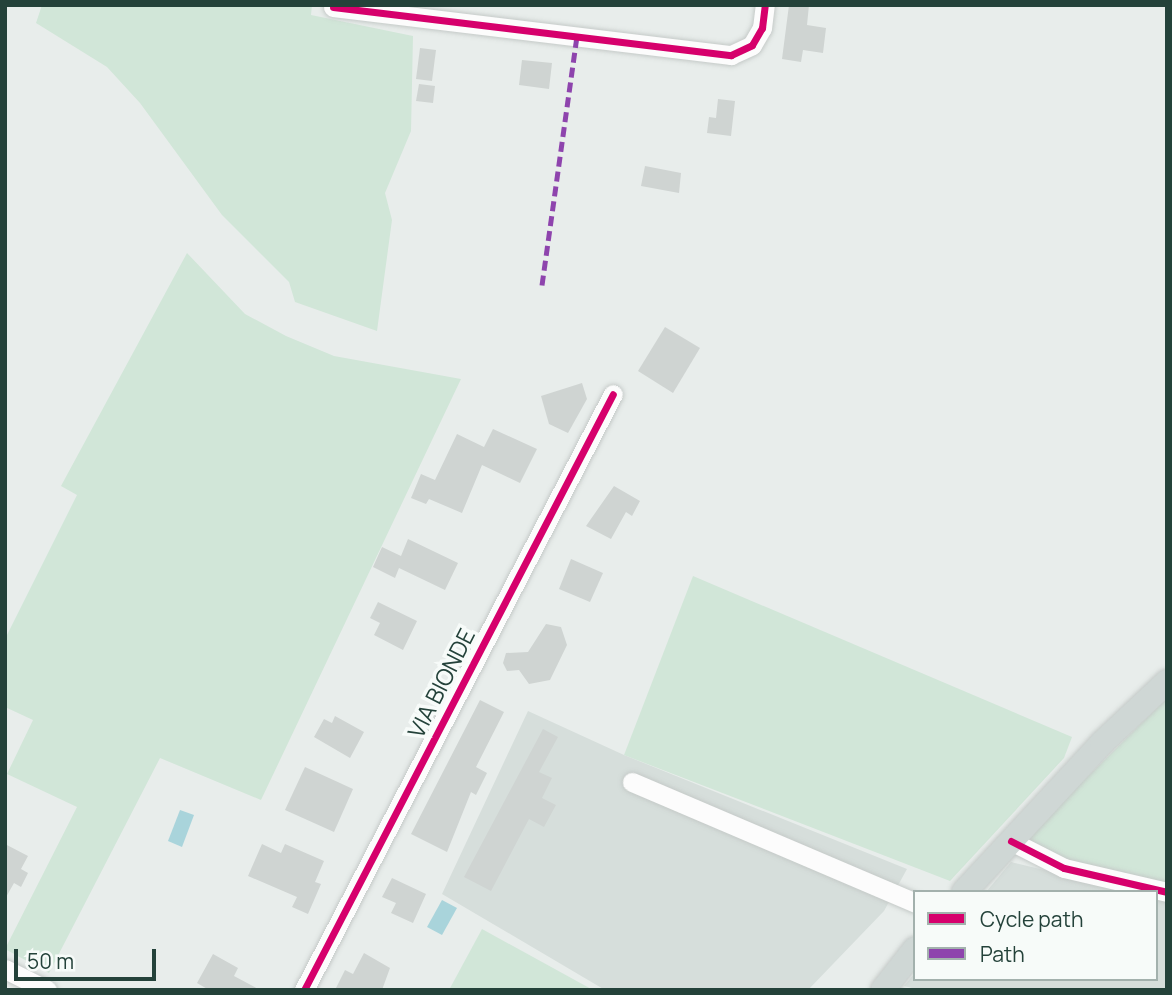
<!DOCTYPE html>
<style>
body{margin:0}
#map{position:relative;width:1172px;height:995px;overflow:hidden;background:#e8edeb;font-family:Manrope,sans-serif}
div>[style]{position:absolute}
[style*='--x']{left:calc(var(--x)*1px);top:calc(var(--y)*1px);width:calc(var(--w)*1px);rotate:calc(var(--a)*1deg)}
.built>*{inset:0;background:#d6dedb}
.green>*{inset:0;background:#d1e6d8}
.water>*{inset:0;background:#a9d4db}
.building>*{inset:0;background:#cfd4d2}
.roads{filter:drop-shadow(0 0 2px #c5cac8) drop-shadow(0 0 2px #c5cac8)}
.minor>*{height:19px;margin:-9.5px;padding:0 9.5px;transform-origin:9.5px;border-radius:9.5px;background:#fcfcfc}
.major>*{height:24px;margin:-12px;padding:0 12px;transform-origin:12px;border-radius:12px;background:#cfd7d5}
.quiet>*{height:5px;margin-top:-2.5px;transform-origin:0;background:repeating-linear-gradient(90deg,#8e44ad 0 10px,transparent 0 15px)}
.cycleway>*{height:7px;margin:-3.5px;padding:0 3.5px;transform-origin:3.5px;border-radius:3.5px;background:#d6006c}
span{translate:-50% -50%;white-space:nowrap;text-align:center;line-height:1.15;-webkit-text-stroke:7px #f7fbf9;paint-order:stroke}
.street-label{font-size:23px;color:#24423a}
.frame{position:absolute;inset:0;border:7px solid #24423a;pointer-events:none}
.legend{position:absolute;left:913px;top:890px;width:245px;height:91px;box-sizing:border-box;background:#f7fbf9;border:2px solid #a3b1ad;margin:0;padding:9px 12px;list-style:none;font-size:21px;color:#24423a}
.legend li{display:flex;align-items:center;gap:14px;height:35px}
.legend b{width:35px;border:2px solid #a3b1ad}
.scale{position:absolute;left:14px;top:949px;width:142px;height:32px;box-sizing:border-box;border:4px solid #24423a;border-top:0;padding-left:9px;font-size:21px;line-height:24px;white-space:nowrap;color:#24423a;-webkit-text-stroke:5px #f7fbf9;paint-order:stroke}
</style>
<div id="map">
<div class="built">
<i style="clip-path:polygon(528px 711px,624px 755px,907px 869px,884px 911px,808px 990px,605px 990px,442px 894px)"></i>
<i style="clip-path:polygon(1011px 862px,1136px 892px,986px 892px)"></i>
<i style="clip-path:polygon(1156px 897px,1167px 899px,1167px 990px,920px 990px,904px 986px,915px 973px,915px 979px,1156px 979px)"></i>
</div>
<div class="green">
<i style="clip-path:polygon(42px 5px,312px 5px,311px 15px,413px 36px,411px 131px,385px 193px,392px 220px,377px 331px,295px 302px,289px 282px,222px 215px,140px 103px,107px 67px,36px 23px)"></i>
<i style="clip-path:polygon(187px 253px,245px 314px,286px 336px,334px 356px,461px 379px,261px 800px,160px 758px,49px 973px,5px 949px,77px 807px,7px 774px,33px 720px,5px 707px,5px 639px,77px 495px,61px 486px)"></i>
<i style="clip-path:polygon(693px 576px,1072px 737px,1064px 758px,950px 881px,624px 755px)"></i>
<i style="clip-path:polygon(1167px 698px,1167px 884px,1019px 851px,1053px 811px)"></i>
<i style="clip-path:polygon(482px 929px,593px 990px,449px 990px)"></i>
</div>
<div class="water">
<i style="clip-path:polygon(180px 810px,194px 815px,182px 847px,168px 841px)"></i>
<i style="clip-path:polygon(442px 900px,457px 908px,442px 935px,427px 927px)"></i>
</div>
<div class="building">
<i style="clip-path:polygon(789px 5px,809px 5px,807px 25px,826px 28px,823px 53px,803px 50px,801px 62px,782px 59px)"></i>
<i style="clip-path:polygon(420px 48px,436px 50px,432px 81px,416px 79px)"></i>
<i style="clip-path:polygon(522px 60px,552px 63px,549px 89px,519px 85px)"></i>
<i style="clip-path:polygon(419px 84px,435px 86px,433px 103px,416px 101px)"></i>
<i style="clip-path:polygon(718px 99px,735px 101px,731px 136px,707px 133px,709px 117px,716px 118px)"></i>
<i style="clip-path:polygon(645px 166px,681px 173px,679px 193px,641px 186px)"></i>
<i style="clip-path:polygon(665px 327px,700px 348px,673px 393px,638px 371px)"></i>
<i style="clip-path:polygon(582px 383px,587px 399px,568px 433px,549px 424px,541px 396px)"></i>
<i style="clip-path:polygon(493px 429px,537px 449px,520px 483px,482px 465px,462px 513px,429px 499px,426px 504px,411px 498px,421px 474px,435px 480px,457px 434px,484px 447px)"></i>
<i style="clip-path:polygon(614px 486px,640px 501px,632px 516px,626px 512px,611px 539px,586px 526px)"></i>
<i style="clip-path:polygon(408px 539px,458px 563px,445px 590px,399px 568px,395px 578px,373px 567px,382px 547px,401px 556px)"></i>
<i style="clip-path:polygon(571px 559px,603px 573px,590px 602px,559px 589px)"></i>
<i style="clip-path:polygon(378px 602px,417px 621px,403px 650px,374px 635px,380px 623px,370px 618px)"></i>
<i style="clip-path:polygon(546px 624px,561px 627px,567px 645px,550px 680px,529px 684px,519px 670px,507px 671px,503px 663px,506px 653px,528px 652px)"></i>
<i style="clip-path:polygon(480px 700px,504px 712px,476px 767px,487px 773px,476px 795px,471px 792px,447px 852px,411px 834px)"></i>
<i style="clip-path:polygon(335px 716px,364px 732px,350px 758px,314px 737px,324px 719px,332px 723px)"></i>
<i style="clip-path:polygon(543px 729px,558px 737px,539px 772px,552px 778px,542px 798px,556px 805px,544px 827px,529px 819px,491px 891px,464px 877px)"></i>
<i style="clip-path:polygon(305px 767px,353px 789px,334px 832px,285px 810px)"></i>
<i style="clip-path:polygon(5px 844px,28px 856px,21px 869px,28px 873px,21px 887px,14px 883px,5px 899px)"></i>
<i style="clip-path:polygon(262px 844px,281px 853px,285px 844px,324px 861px,315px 882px,321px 884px,308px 914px,292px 907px,297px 897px,248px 876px)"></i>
<i style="clip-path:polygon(392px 878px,426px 894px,413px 923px,391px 913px,396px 903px,382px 897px)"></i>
<i style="clip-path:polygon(364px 953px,390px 968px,382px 990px,335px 990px,345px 970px,353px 974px)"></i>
<i style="clip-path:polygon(213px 954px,238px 968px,234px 976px,260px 990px,209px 990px,197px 983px)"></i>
</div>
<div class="roads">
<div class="minor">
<i style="--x:333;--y:7;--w:401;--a:6.9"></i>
<i style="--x:731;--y:55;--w:23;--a:-25"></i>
<i style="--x:752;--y:45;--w:20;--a:-60"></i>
<i style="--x:762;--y:28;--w:23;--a:-83"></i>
<i style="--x:632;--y:782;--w:308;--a:23.1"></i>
<i style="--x:1011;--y:841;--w:59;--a:27"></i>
<i style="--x:1064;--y:868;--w:106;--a:13.1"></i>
<i style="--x:5;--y:969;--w:47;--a:26.6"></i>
<i style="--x:304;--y:990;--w:671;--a:-62.6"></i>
</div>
<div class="major">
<i style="--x:964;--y:892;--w:203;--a:-47.2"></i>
<i style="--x:1102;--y:743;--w:89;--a:-43.2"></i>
<i style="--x:883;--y:990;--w:52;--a:-52"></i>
</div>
</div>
<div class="quiet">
<i style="--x:542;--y:285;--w:250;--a:-82"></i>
</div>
<div class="cycleway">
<i style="--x:333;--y:7;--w:401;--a:6.9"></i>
<i style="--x:731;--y:55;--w:23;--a:-25"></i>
<i style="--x:752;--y:45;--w:20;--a:-60"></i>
<i style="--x:762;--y:28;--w:23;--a:-83"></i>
<i style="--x:1011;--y:841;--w:59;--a:27"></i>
<i style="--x:1064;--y:868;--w:106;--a:13.1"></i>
<i style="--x:304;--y:990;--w:671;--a:-62.6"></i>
</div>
<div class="street-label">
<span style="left:441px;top:683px;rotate:-63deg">VIA BIONDE</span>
</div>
<div class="frame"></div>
<ul class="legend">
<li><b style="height:9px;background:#d6006c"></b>Cycle path</li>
<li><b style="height:9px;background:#8e44ad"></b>Path</li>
</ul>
<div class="scale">50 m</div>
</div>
